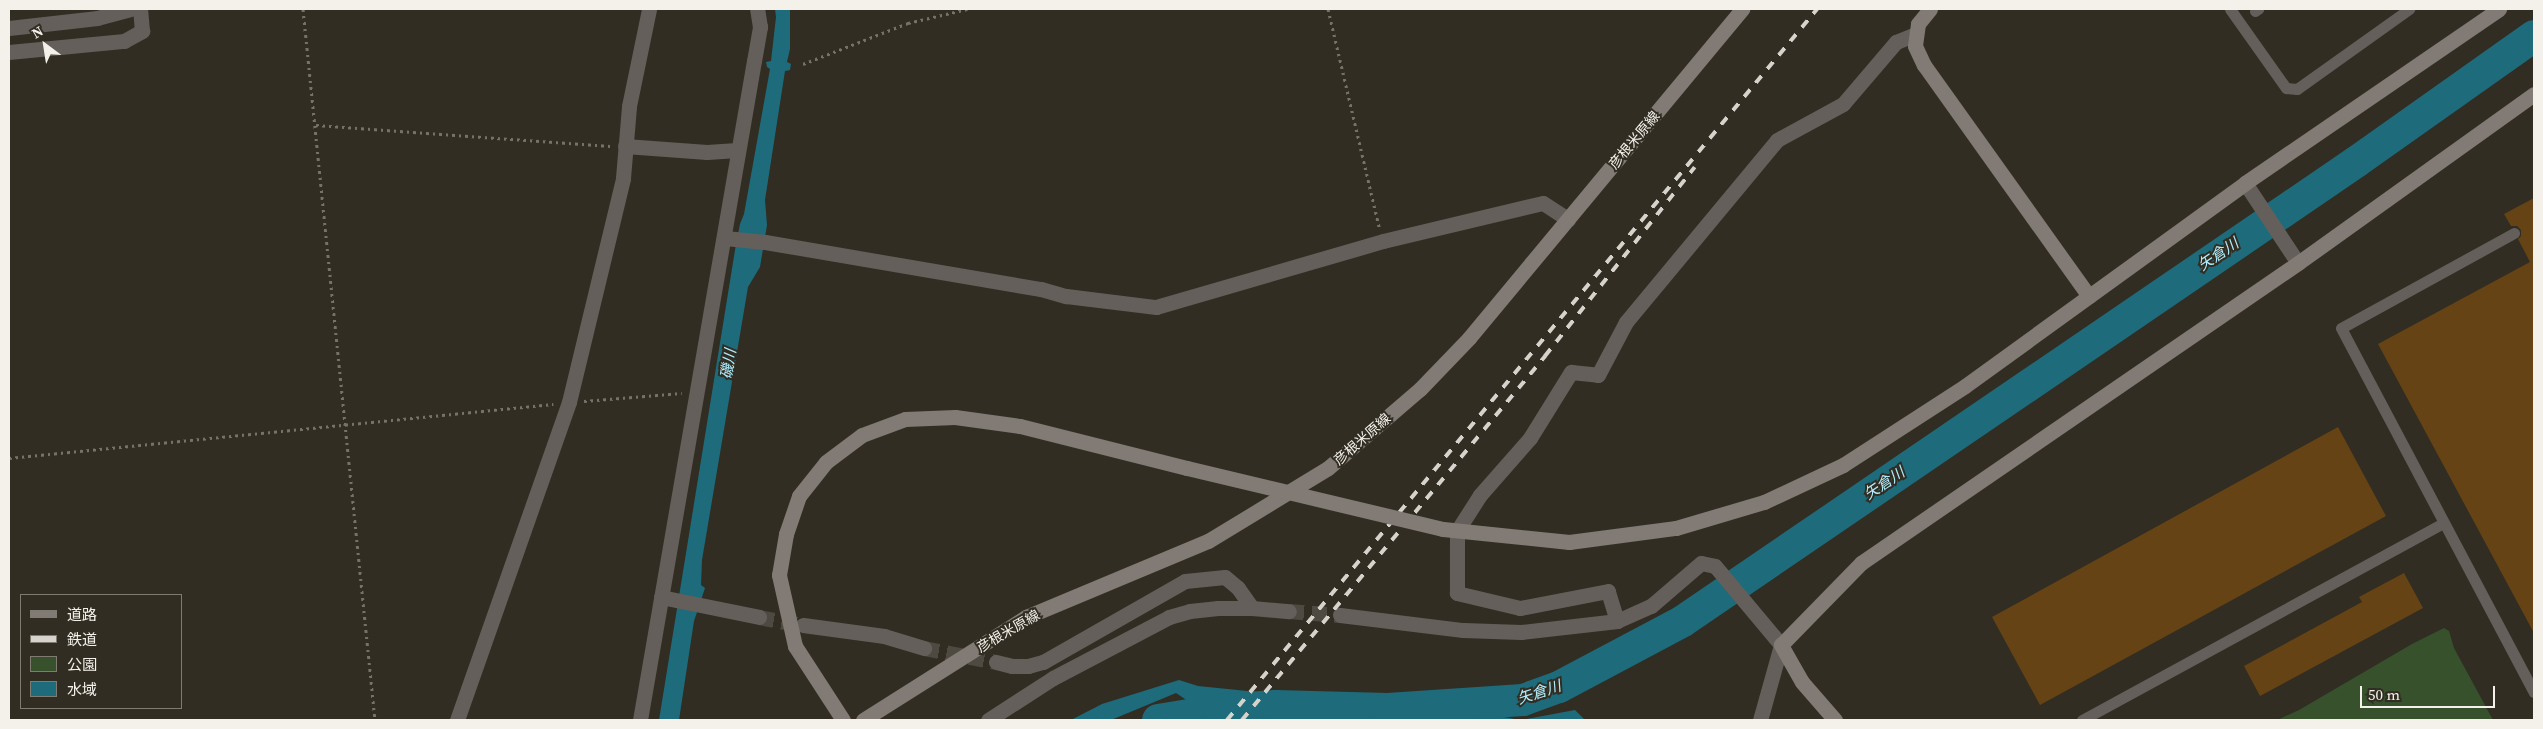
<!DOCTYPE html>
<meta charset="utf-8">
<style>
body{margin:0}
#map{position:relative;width:2543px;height:729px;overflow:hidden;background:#312d23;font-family:"Source Serif 4","Noto Sans JP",serif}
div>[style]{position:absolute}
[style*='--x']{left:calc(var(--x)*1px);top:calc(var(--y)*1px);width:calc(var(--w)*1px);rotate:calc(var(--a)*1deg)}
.green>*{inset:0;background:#36512c}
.water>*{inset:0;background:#1e6b7b}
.river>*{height:32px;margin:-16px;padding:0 16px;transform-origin:16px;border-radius:16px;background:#1e6b7b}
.building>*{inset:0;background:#654315}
.street-tunnel>*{height:15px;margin-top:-7.5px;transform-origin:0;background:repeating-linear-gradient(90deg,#4e4a41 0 15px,transparent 0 23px)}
.path>*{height:3px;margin-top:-1.5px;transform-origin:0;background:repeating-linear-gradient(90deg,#767269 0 2.5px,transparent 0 6.5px)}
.lane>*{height:11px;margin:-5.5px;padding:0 5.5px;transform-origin:5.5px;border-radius:5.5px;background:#645f5b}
.street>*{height:15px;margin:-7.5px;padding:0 7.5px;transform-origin:7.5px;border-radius:7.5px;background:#645f5b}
.secondary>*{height:15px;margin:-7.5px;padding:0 7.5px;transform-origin:7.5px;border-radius:7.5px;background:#827a74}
.rail>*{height:4px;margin-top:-2px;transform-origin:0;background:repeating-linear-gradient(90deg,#d5d3cb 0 9px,transparent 0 18px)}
.secondary-bridge>*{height:15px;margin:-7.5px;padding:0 7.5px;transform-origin:7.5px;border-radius:7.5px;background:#827a74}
span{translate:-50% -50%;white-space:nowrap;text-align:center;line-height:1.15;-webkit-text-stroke:4px #312d23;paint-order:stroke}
.street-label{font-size:14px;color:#f3f1ea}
.water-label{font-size:15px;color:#b2eefc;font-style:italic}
.frame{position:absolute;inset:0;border:10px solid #f3f1ea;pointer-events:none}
.legend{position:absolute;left:20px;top:594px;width:162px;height:115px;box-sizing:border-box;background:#312d23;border:1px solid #7f7b73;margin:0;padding:6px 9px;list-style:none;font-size:15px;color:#f3f1ea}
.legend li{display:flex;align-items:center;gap:10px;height:25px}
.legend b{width:25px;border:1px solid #7f7b73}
.north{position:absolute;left:20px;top:20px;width:50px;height:50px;-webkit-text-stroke:4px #312d23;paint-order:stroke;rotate:329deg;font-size:14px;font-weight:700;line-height:20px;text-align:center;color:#f3f1ea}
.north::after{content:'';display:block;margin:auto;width:18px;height:22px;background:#f3f1ea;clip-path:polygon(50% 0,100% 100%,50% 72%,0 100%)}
.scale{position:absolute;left:2360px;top:686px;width:135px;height:22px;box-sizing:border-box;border:2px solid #f3f1ea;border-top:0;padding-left:6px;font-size:15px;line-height:18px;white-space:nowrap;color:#f3f1ea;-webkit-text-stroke:4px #312d23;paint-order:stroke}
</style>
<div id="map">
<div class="green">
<i style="clip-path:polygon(2444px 628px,2449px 631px,2454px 648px,2493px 720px,2277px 720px,2299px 710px,2412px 644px)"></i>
</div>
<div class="water">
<i style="clip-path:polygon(775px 9px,790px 9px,790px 49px,787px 62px,791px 64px,790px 70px,785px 71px,765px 200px,767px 225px,760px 267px,748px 287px,702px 560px,701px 585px,705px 588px,694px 621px,679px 720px,659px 720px,736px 244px,740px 224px,744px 214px,770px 69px,767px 67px,766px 62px,771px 61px,776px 17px)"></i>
<i style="clip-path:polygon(1179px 680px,1198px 686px,1347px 701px,1372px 713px,1456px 708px,1520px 720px,1314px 720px,1294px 710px,1197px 707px,1176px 693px,1111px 720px,1071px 720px,1102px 704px)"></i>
<i style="clip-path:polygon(1575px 710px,1585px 720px,1522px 720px)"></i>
</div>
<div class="river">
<i style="--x:1158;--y:720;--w:62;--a:-9.3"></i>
<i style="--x:1219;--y:710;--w:56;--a:-4.1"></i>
<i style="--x:1275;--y:706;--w:113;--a:1.5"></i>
<i style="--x:1388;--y:709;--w:135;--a:-3.8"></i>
<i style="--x:1523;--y:700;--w:38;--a:-20"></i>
<i style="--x:1559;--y:687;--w:140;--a:-28"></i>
<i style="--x:1683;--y:621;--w:815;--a:-34.29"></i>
<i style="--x:2356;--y:162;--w:218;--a:-35.3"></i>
</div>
<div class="building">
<i style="clip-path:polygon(2534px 198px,2534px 633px,2378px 344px,2530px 262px,2518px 239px,2521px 236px,2521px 230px,2517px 226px,2511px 226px,2504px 214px)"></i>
<i style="clip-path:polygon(2338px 427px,2386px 516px,2040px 705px,1992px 617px)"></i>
<i style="clip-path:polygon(2404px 573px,2423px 608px,2260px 696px,2244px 666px,2362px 602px,2359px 597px)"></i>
</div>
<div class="street-tunnel">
<i style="--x:1289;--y:611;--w:51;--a:4.5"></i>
<i style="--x:759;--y:617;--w:44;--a:10.5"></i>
<i style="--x:924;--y:648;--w:73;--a:11"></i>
</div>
<div class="path">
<i style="--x:303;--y:9;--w:715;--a:84.22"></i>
<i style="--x:1328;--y:9;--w:224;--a:76.8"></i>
<i style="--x:803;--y:64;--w:113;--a:-21.3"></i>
<i style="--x:908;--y:23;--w:61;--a:-13.3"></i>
<i style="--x:316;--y:125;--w:295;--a:4.1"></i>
<i style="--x:584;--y:401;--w:98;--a:-4.7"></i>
<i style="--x:9;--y:458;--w:547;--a:-5.67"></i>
</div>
<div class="lane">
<i style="--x:2230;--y:9;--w:97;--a:54.7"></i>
<i style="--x:2286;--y:88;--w:11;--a:5"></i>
<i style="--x:2297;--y:89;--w:138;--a:-35.5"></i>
<i style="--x:2255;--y:11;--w:4;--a:-34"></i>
<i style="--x:2514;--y:233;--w:197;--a:151.2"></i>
<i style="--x:2341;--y:328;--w:412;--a:62.1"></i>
<i style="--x:2082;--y:720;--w:411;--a:-28.6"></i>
</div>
<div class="street">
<i style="--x:9;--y:28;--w:89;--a:-6.5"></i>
<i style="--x:97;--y:18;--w:34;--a:-15"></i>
<i style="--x:9;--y:52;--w:116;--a:-5.5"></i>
<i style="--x:124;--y:41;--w:21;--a:-29"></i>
<i style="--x:142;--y:31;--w:22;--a:-95"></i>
<i style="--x:625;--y:146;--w:82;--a:4.2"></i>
<i style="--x:707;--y:152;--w:30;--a:-4"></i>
<i style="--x:2245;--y:183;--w:96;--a:56.5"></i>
<i style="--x:725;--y:238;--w:40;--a:5.7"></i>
<i style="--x:765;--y:242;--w:280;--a:9.7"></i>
<i style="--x:1041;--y:289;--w:26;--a:16"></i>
<i style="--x:1066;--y:296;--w:91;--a:7"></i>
<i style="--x:1156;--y:307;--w:236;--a:-16.2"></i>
<i style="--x:1383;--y:241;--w:164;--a:-13.4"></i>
<i style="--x:1543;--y:203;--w:30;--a:33"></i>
<i style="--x:661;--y:597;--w:100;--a:11.5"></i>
<i style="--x:1340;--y:615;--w:124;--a:7"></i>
<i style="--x:1463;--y:630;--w:58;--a:2"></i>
<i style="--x:1521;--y:632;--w:97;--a:-6.5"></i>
<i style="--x:1617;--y:621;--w:37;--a:-24"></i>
<i style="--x:1651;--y:606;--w:66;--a:-40.7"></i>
<i style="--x:1701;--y:563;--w:14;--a:12"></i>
<i style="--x:1715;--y:566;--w:103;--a:50.1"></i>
<i style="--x:1781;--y:645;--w:78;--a:105.6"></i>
<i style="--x:1617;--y:621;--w:31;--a:-107"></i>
<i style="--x:1608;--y:591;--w:90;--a:169.1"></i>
<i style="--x:1520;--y:608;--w:65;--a:-166.6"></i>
<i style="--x:1457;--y:593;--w:62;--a:-90"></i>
<i style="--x:1457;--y:531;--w:43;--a:-57.4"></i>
<i style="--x:1480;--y:495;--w:76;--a:-48.7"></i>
<i style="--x:1530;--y:438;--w:78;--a:-58.2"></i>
<i style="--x:1571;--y:372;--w:27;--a:6"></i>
<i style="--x:1598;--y:375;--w:60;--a:-62.2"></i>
<i style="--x:1626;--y:322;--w:236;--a:-50.3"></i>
<i style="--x:1777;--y:140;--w:75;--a:-28.6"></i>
<i style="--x:1843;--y:104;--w:82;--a:-49.5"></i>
<i style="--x:1896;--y:42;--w:22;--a:-22"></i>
<i style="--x:803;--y:625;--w:82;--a:7.7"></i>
<i style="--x:884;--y:636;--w:42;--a:16.7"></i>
<i style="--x:996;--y:662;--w:16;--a:14"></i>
<i style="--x:1012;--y:666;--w:16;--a:0"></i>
<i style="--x:1028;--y:666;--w:16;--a:-15"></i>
<i style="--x:1043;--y:662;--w:163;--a:-29.7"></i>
<i style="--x:1185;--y:581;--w:40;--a:-5.7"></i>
<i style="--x:1225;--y:577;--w:17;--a:40"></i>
<i style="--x:1238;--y:588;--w:24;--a:55"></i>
<i style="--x:457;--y:720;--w:337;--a:-70.6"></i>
<i style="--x:569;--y:402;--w:230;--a:-76.4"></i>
<i style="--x:623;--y:178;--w:72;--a:-85.2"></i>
<i style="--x:629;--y:106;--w:99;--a:-78.3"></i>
<i style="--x:640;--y:720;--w:669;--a:-80.19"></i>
<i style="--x:754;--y:61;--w:35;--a:-80"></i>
<i style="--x:760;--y:27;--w:18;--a:-99"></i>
<i style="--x:988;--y:720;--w:77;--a:-32.9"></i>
<i style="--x:1053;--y:678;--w:131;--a:-27.7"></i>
<i style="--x:1169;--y:617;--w:22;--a:-16"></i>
<i style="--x:1190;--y:611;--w:28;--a:-6"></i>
<i style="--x:1218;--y:608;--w:34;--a:0"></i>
<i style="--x:1252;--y:608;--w:37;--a:5"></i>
</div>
<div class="secondary">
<i style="--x:1930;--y:9;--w:19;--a:129"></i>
<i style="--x:1918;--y:24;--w:22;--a:98"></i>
<i style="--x:1915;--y:46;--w:21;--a:65"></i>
<i style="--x:1924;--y:65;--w:284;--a:54.5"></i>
<i style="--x:1443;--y:529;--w:127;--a:5.9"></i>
<i style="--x:1569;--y:542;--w:108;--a:-7.5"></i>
<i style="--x:1676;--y:528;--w:92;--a:-16.5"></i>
<i style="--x:1764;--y:502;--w:87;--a:-25.1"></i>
<i style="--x:1843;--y:465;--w:145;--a:-32.9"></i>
<i style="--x:1965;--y:386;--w:346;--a:-35.9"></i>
<i style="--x:2245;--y:183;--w:308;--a:-34.4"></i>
<i style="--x:843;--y:720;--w:88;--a:-123"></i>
<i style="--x:795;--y:646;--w:73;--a:-102.7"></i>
<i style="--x:779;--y:575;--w:42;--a:-80.3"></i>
<i style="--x:786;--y:534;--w:40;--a:-71.1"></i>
<i style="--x:799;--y:496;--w:43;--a:-51.5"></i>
<i style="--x:826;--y:462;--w:45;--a:-36.9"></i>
<i style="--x:862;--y:435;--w:46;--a:-20.4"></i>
<i style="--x:905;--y:419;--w:50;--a:-2.3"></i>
<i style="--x:955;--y:417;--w:66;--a:7.9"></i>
<i style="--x:1020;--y:426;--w:172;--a:14.1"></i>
<i style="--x:863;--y:720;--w:193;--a:-32.3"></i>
<i style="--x:1026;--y:617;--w:197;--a:-22.7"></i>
<i style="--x:1208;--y:541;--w:140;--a:-31.3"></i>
<i style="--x:1328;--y:468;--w:121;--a:-40.7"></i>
<i style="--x:1420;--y:389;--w:71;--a:-46.1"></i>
<i style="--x:1469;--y:338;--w:428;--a:-50.3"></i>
<i style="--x:1835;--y:720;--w:50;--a:-131"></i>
<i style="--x:1802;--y:682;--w:43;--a:-119.6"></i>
<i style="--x:1781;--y:645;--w:115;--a:-45.7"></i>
<i style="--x:1861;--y:563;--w:530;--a:-34.47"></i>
<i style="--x:2298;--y:263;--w:290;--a:-35.6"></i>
</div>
<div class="rail">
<i style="--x:1227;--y:720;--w:924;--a:-50.31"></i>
<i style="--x:1242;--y:720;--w:474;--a:-50.2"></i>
<i style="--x:1545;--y:356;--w:241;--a:-51.6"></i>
</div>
<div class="secondary-bridge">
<i style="--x:1187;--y:468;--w:263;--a:13.4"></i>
</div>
<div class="street-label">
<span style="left:1634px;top:140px;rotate:-50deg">彦根米原線</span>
<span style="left:1362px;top:439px;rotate:-41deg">彦根米原線</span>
<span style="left:1008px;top:631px;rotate:-30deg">彦根米原線</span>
</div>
<div class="water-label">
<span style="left:2218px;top:254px;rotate:-34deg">矢倉川</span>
<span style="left:728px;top:364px;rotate:-81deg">磯川</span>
<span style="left:1884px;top:483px;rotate:-34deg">矢倉川</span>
<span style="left:1539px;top:692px;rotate:-18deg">矢倉川</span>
</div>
<div class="frame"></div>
<ul class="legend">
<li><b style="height:6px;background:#827a74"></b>道路</li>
<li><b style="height:6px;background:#d5d3cb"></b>鉄道</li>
<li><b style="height:14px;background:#36512c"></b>公園</li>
<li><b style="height:14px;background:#1e6b7b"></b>水域</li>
</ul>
<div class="north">N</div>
<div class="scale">50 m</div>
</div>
